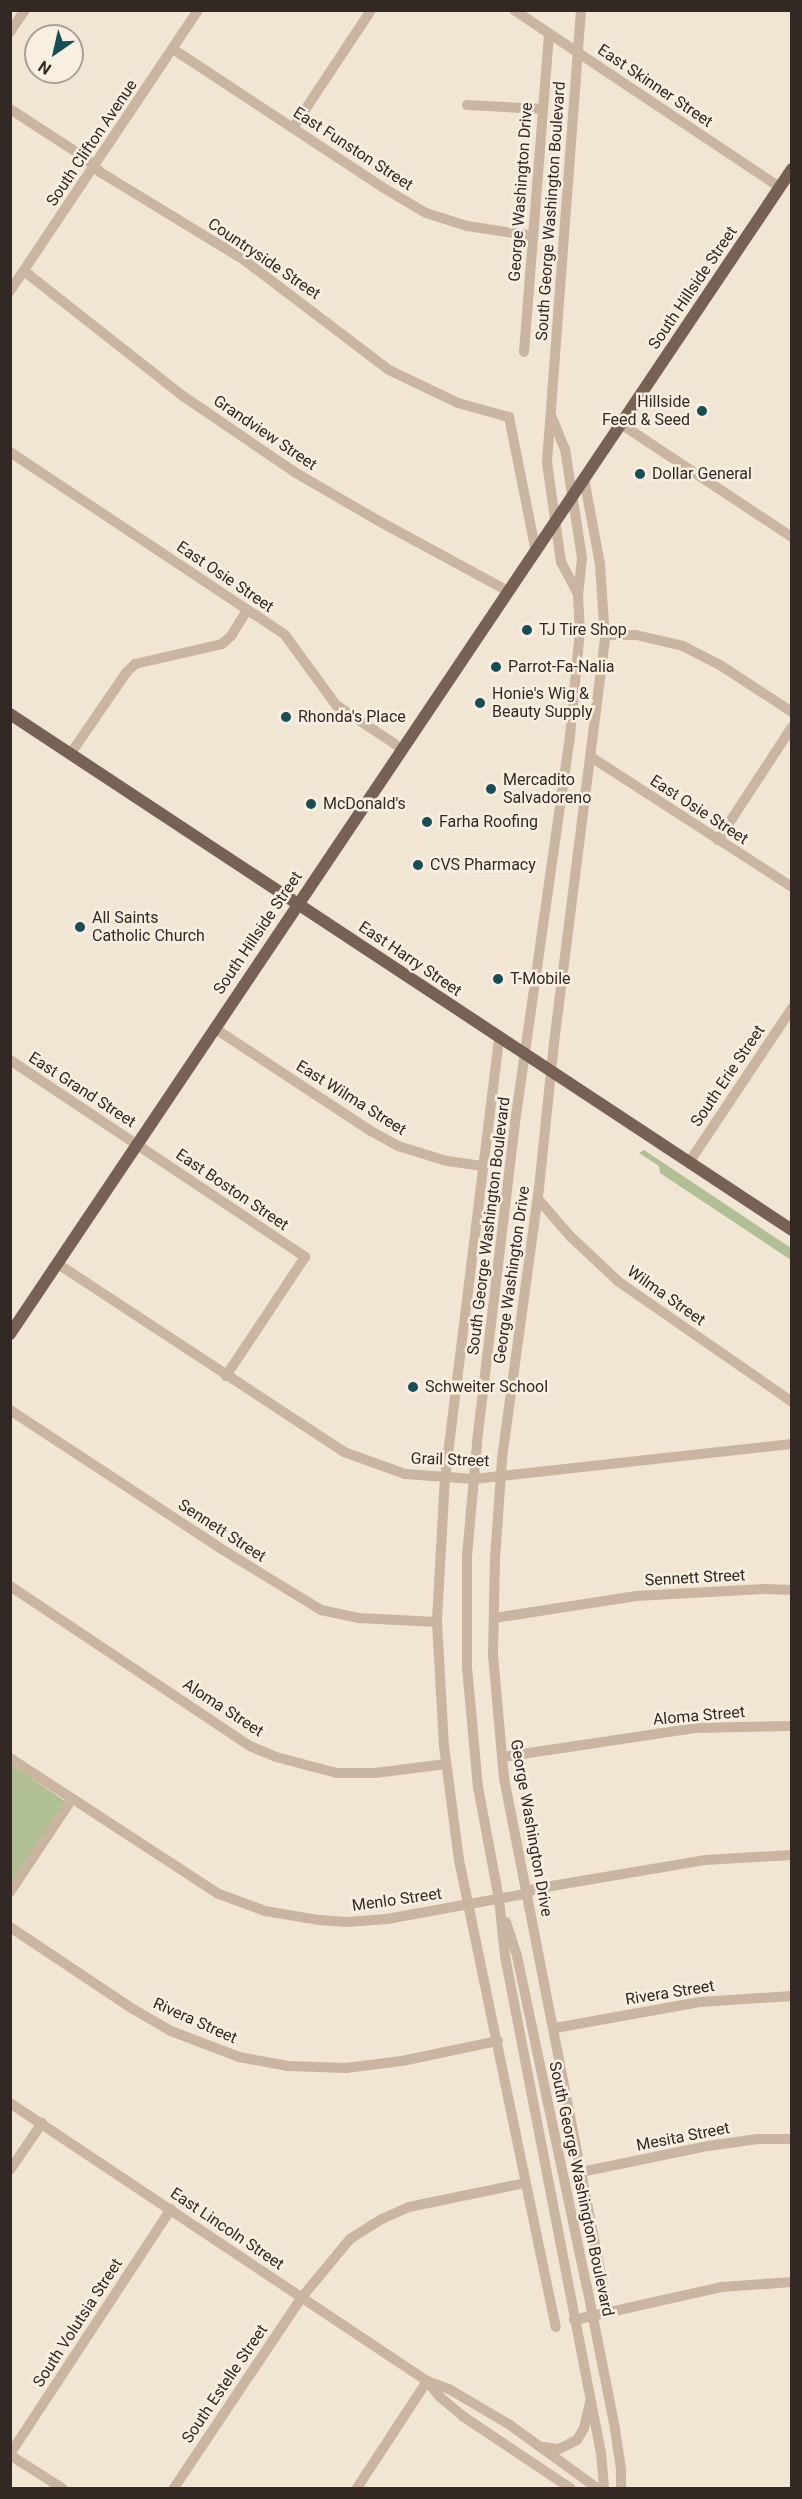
<!DOCTYPE html>
<style>
body{margin:0}
#map{position:relative;width:802px;height:2499px;overflow:hidden;background:#f1e5d4;font-family:Roboto,sans-serif}
div>[style]{position:absolute}
[style*='--x']{left:calc(var(--x)*1px);top:calc(var(--y)*1px);width:calc(var(--w)*1px);rotate:calc(var(--a)*1deg)}
.green>*{inset:0;background:#b0c094}
.minor>*{height:10px;margin:-5px;padding:0 5px;transform-origin:5px;border-radius:5px;background:#c9b5a0}
.major>*{height:12px;margin:-6px;padding:0 6px;transform-origin:6px;border-radius:6px;background:#766154}
.dots>*{width:16px;height:16px;translate:-50% -50%;box-sizing:border-box;border:3px solid #f9efe0;border-radius:50%}
span{translate:-50% -50%;white-space:nowrap;text-align:center;line-height:1.15;-webkit-text-stroke:5px #f9efe0;paint-order:stroke}
.street-label{font-size:16px;color:#332924}
.poi-label{font-size:16px;color:#332924}
.right{translate:-100% -50%;text-align:right}
.left{translate:0 -50%;text-align:left}
.frame{position:absolute;inset:0;border:12px solid #332924;pointer-events:none}
.north{position:absolute;left:24px;top:24px;width:60px;height:60px;box-sizing:border-box;background:#f9efe0;border:2px solid #aaa095;border-radius:50%;rotate:214deg;font-size:16px;font-weight:700;line-height:24px;text-align:center;color:#332924}
.north::after{content:'';display:block;margin:auto;width:21px;height:27px;background:#184f56;clip-path:polygon(50% 0,100% 100%,50% 72%,0 100%)}
</style>
<div id="map">
<div class="green">
<i style="clip-path:polygon(644px 1150px,791px 1248px,791px 1260px,660px 1173px,659px 1166px,639px 1153px)"></i>
<i style="clip-path:polygon(11px 1764px,65px 1801px,11px 1883px)"></i>
</div>
<div class="minor">
<i style="--x:514;--y:10;--w:319;--a:33.7"></i>
<i style="--x:10;--y:32;--w:27;--a:-56"></i>
<i style="--x:173;--y:49;--w:250;--a:33.4"></i>
<i style="--x:382;--y:187;--w:51;--a:30.6"></i>
<i style="--x:426;--y:213;--w:43;--a:17.6"></i>
<i style="--x:467;--y:226;--w:67;--a:8.6"></i>
<i style="--x:467;--y:105;--w:76;--a:3"></i>
<i style="--x:10;--y:109;--w:88;--a:33"></i>
<i style="--x:84;--y:157;--w:22;--a:43"></i>
<i style="--x:100;--y:172;--w:169;--a:31.4"></i>
<i style="--x:244;--y:260;--w:182;--a:37.2"></i>
<i style="--x:389;--y:370;--w:76;--a:25.6"></i>
<i style="--x:458;--y:403;--w:53;--a:15.4"></i>
<i style="--x:509;--y:417;--w:138;--a:78.7"></i>
<i style="--x:293;--y:128;--w:141;--a:-56.5"></i>
<i style="--x:24;--y:271;--w:202;--a:38.2"></i>
<i style="--x:183;--y:396;--w:137;--a:34.3"></i>
<i style="--x:296;--y:473;--w:94;--a:30.1"></i>
<i style="--x:377;--y:520;--w:149;--a:28.5"></i>
<i style="--x:10;--y:291;--w:338;--a:-56.2"></i>
<i style="--x:524;--y:352;--w:319;--a:-85.5"></i>
<i style="--x:551;--y:415;--w:37;--a:68"></i>
<i style="--x:565;--y:449;--w:110;--a:81.1"></i>
<i style="--x:582;--y:558;--w:36;--a:96"></i>
<i style="--x:578;--y:594;--w:36;--a:87"></i>
<i style="--x:580;--y:630;--w:106;--a:95.4"></i>
<i style="--x:570;--y:736;--w:391;--a:98.1"></i>
<i style="--x:515;--y:1123;--w:323;--a:96.8"></i>
<i style="--x:477;--y:1444;--w:112;--a:95.1"></i>
<i style="--x:467;--y:1556;--w:111;--a:90"></i>
<i style="--x:467;--y:1667;--w:121;--a:84.8"></i>
<i style="--x:478;--y:1787;--w:114;--a:79.4"></i>
<i style="--x:499;--y:1899;--w:57;--a:84"></i>
<i style="--x:505;--y:1956;--w:506;--a:79.07"></i>
<i style="--x:601;--y:2453;--w:35;--a:85"></i>
<i style="--x:621;--y:424;--w:205;--a:33.5"></i>
<i style="--x:10;--y:452;--w:330;--a:33.6"></i>
<i style="--x:285;--y:635;--w:87;--a:53.9"></i>
<i style="--x:336;--y:705;--w:78;--a:33.5"></i>
<i style="--x:584;--y:479;--w:86;--a:79.3"></i>
<i style="--x:600;--y:564;--w:75;--a:86.2"></i>
<i style="--x:605;--y:639;--w:407;--a:97.2"></i>
<i style="--x:554;--y:1043;--w:146;--a:95.9"></i>
<i style="--x:539;--y:1188;--w:274;--a:97.8"></i>
<i style="--x:502;--y:1459;--w:100;--a:94"></i>
<i style="--x:495;--y:1559;--w:96;--a:91.2"></i>
<i style="--x:493;--y:1655;--w:123;--a:84.9"></i>
<i style="--x:504;--y:1778;--w:517;--a:78.95"></i>
<i style="--x:578;--y:594;--w:36;--a:-118"></i>
<i style="--x:561;--y:562;--w:101;--a:-98"></i>
<i style="--x:547;--y:462;--w:453;--a:-85.7"></i>
<i style="--x:604;--y:635;--w:32;--a:0"></i>
<i style="--x:636;--y:635;--w:48;--a:13.2"></i>
<i style="--x:683;--y:646;--w:42;--a:27.2"></i>
<i style="--x:720;--y:665;--w:86;--a:33.1"></i>
<i style="--x:71;--y:753;--w:97;--a:-55.5"></i>
<i style="--x:126;--y:673;--w:13;--a:-45"></i>
<i style="--x:135;--y:664;--w:89;--a:-12.9"></i>
<i style="--x:222;--y:644;--w:12;--a:-42"></i>
<i style="--x:231;--y:636;--w:31;--a:-58"></i>
<i style="--x:591;--y:757;--w:239;--a:32.9"></i>
<i style="--x:718;--y:840;--w:135;--a:-56.8"></i>
<i style="--x:214;--y:1028;--w:188;--a:33.3"></i>
<i style="--x:371;--y:1131;--w:31;--a:29"></i>
<i style="--x:398;--y:1146;--w:51;--a:17"></i>
<i style="--x:447;--y:1161;--w:37;--a:8"></i>
<i style="--x:499;--y:1039;--w:441;--a:97"></i>
<i style="--x:445;--y:1477;--w:145;--a:93.2"></i>
<i style="--x:437;--y:1622;--w:124;--a:86.8"></i>
<i style="--x:444;--y:1746;--w:115;--a:82.5"></i>
<i style="--x:459;--y:1860;--w:477;--a:78.3"></i>
<i style="--x:10;--y:1060;--w:355;--a:33.7"></i>
<i style="--x:305;--y:1257;--w:143;--a:123.6"></i>
<i style="--x:690;--y:1161;--w:184;--a:-56.3"></i>
<i style="--x:538;--y:1199;--w:49;--a:49.1"></i>
<i style="--x:570;--y:1236;--w:67;--a:43.2"></i>
<i style="--x:619;--y:1282;--w:211;--a:34.7"></i>
<i style="--x:58;--y:1264;--w:342;--a:33.3"></i>
<i style="--x:344;--y:1452;--w:65;--a:19.8"></i>
<i style="--x:405;--y:1474;--w:69;--a:4.1"></i>
<i style="--x:474;--y:1479;--w:320;--a:-6.3"></i>
<i style="--x:10;--y:1410;--w:255;--a:33.3"></i>
<i style="--x:223;--y:1550;--w:115;--a:31.5"></i>
<i style="--x:321;--y:1610;--w:38;--a:12"></i>
<i style="--x:358;--y:1618;--w:79;--a:2.9"></i>
<i style="--x:10;--y:1586;--w:288;--a:33.7"></i>
<i style="--x:250;--y:1746;--w:28;--a:23"></i>
<i style="--x:276;--y:1757;--w:63;--a:14.7"></i>
<i style="--x:337;--y:1773;--w:38;--a:0"></i>
<i style="--x:375;--y:1773;--w:72;--a:-7.2"></i>
<i style="--x:494;--y:1618;--w:144;--a:-8.8"></i>
<i style="--x:636;--y:1596;--w:130;--a:-3.1"></i>
<i style="--x:766;--y:1589;--w:26;--a:2"></i>
<i style="--x:502;--y:1757;--w:195;--a:-8.5"></i>
<i style="--x:695;--y:1728;--w:97;--a:-1.2"></i>
<i style="--x:10;--y:1758;--w:249;--a:33.1"></i>
<i style="--x:219;--y:1894;--w:49;--a:20.3"></i>
<i style="--x:265;--y:1911;--w:55;--a:9.5"></i>
<i style="--x:319;--y:1920;--w:28;--a:4"></i>
<i style="--x:347;--y:1922;--w:40;--a:-4.3"></i>
<i style="--x:387;--y:1919;--w:140;--a:-10.3"></i>
<i style="--x:525;--y:1894;--w:10;--a:-29"></i>
<i style="--x:534;--y:1889;--w:173;--a:-9.6"></i>
<i style="--x:705;--y:1860;--w:87;--a:-3.3"></i>
<i style="--x:10;--y:1892;--w:112;--a:-56.3"></i>
<i style="--x:506;--y:1922;--w:36;--a:72"></i>
<i style="--x:517;--y:1956;--w:338;--a:78.1"></i>
<i style="--x:587;--y:2287;--w:145;--a:78.8"></i>
<i style="--x:615;--y:2429;--w:40;--a:81.5"></i>
<i style="--x:621;--y:2469;--w:19;--a:90"></i>
<i style="--x:10;--y:1927;--w:148;--a:33.7"></i>
<i style="--x:133;--y:2009;--w:44;--a:30.1"></i>
<i style="--x:171;--y:2031;--w:73;--a:20.9"></i>
<i style="--x:239;--y:2057;--w:50;--a:10.4"></i>
<i style="--x:288;--y:2066;--w:58;--a:2"></i>
<i style="--x:346;--y:2068;--w:56;--a:-7.1"></i>
<i style="--x:402;--y:2061;--w:98;--a:-11.8"></i>
<i style="--x:555;--y:2028;--w:147;--a:-10.2"></i>
<i style="--x:700;--y:2002;--w:92;--a:-3.7"></i>
<i style="--x:10;--y:2103;--w:501;--a:33.69"></i>
<i style="--x:427;--y:2381;--w:23;--a:20"></i>
<i style="--x:449;--y:2389;--w:71;--a:30.5"></i>
<i style="--x:510;--y:2425;--w:107;--a:35.9"></i>
<i style="--x:10;--y:2170;--w:57;--a:-55.8"></i>
<i style="--x:581;--y:2172;--w:130;--a:-11.6"></i>
<i style="--x:708;--y:2146;--w:50;--a:-8"></i>
<i style="--x:758;--y:2139;--w:34;--a:0"></i>
<i style="--x:574;--y:2320;--w:152;--a:-12.6"></i>
<i style="--x:722;--y:2287;--w:70;--a:-4.1"></i>
<i style="--x:427;--y:2381;--w:21;--a:51"></i>
<i style="--x:440;--y:2397;--w:31;--a:40"></i>
<i style="--x:464;--y:2417;--w:128;--a:33.8"></i>
<i style="--x:544;--y:2447;--w:15;--a:8"></i>
<i style="--x:559;--y:2449;--w:20;--a:-27"></i>
<i style="--x:577;--y:2440;--w:14;--a:-60"></i>
<i style="--x:584;--y:2428;--w:26;--a:-77"></i>
<i style="--x:10;--y:2454;--w:293;--a:-56.7"></i>
<i style="--x:10;--y:2455;--w:62;--a:32.4"></i>
<i style="--x:174;--y:2488;--w:230;--a:-56.2"></i>
<i style="--x:302;--y:2297;--w:75;--a:-50.4"></i>
<i style="--x:350;--y:2239;--w:38;--a:-32"></i>
<i style="--x:382;--y:2219;--w:30;--a:-24"></i>
<i style="--x:409;--y:2207;--w:118;--a:-11.7"></i>
<i style="--x:357;--y:2488;--w:128;--a:-56.8"></i>
</div>
<div class="major">
<i style="--x:10;--y:714;--w:937;--a:33.42"></i>
<i style="--x:10;--y:1334;--w:1403;--a:-56.13"></i>
</div>
<div class="dots">
<i style="left:702px;top:411px;background:#184f56"></i>
<i style="left:640px;top:474px;background:#184f56"></i>
<i style="left:527px;top:630px;background:#184f56"></i>
<i style="left:496px;top:667px;background:#184f56"></i>
<i style="left:480px;top:703px;background:#184f56"></i>
<i style="left:286px;top:717px;background:#184f56"></i>
<i style="left:491px;top:789px;background:#184f56"></i>
<i style="left:311px;top:804px;background:#184f56"></i>
<i style="left:427px;top:822px;background:#184f56"></i>
<i style="left:418px;top:865px;background:#184f56"></i>
<i style="left:80px;top:927px;background:#184f56"></i>
<i style="left:498px;top:979px;background:#184f56"></i>
<i style="left:413px;top:1387px;background:#184f56"></i>
</div>
<div class="street-label">
<span style="left:655px;top:86px;rotate:34deg">East Skinner Street</span>
<span style="left:92px;top:143px;rotate:-56deg">South Clifton Avenue</span>
<span style="left:353px;top:149px;rotate:33deg">East Funston Street</span>
<span style="left:521px;top:192px;rotate:-86deg">George Washington Drive</span>
<span style="left:551px;top:211px;rotate:-86deg">South George Washington Boulevard</span>
<span style="left:264px;top:259px;rotate:34deg">Countryside Street</span>
<span style="left:693px;top:288px;rotate:-56deg">South Hillside Street</span>
<span style="left:265px;top:433px;rotate:34deg">Grandview Street</span>
<span style="left:225px;top:577px;rotate:34deg">East Osie Street</span>
<span style="left:699px;top:810px;rotate:33deg">East Osie Street</span>
<span style="left:258px;top:933px;rotate:-56deg">South Hillside Street</span>
<span style="left:410px;top:959px;rotate:34deg">East Harry Street</span>
<span style="left:728px;top:1076px;rotate:-56deg">South Erie Street</span>
<span style="left:82px;top:1090px;rotate:33deg">East Grand Street</span>
<span style="left:351px;top:1098px;rotate:32deg">East Wilma Street</span>
<span style="left:232px;top:1190px;rotate:34deg">East Boston Street</span>
<span style="left:489px;top:1226px;rotate:-83deg">South George Washington Boulevard</span>
<span style="left:512px;top:1275px;rotate:-82deg">George Washington Drive</span>
<span style="left:666px;top:1296px;rotate:35deg">Wilma Street</span>
<span style="left:450px;top:1460px;rotate:2deg">Grail Street</span>
<span style="left:222px;top:1531px;rotate:33deg">Sennett Street</span>
<span style="left:695px;top:1578px;rotate:-3deg">Sennett Street</span>
<span style="left:223px;top:1708px;rotate:33deg">Aloma Street</span>
<span style="left:699px;top:1716px;rotate:-5deg">Aloma Street</span>
<span style="left:531px;top:1828px;rotate:80deg">George Washington Drive</span>
<span style="left:397px;top:1900px;rotate:-8deg">Menlo Street</span>
<span style="left:670px;top:1993px;rotate:-9deg">Rivera Street</span>
<span style="left:195px;top:2021px;rotate:24deg">Rivera Street</span>
<span style="left:683px;top:2137px;rotate:-11deg">Mesita Street</span>
<span style="left:581px;top:2189px;rotate:78deg">South George Washington Boulevard</span>
<span style="left:227px;top:2229px;rotate:34deg">East Lincoln Street</span>
<span style="left:78px;top:2323px;rotate:-57deg">South Volutsia Street</span>
<span style="left:225px;top:2384px;rotate:-56deg">South Estelle Street</span>
</div>
<div class="poi-label">
<span class="right" style="left:690px;top:411px">Hillside<br>Feed &amp; Seed</span>
<span class="left" style="left:652px;top:474px">Dollar General</span>
<span class="left" style="left:539px;top:630px">TJ Tire Shop</span>
<span class="left" style="left:508px;top:667px">Parrot-Fa-Nalia</span>
<span class="left" style="left:492px;top:703px">Honie's Wig &amp;<br>Beauty Supply</span>
<span class="left" style="left:298px;top:717px">Rhonda's Place</span>
<span class="left" style="left:503px;top:789px">Mercadito<br>Salvadoreno</span>
<span class="left" style="left:323px;top:804px">McDonald's</span>
<span class="left" style="left:439px;top:822px">Farha Roofing</span>
<span class="left" style="left:430px;top:865px">CVS Pharmacy</span>
<span class="left" style="left:92px;top:927px">All Saints<br>Catholic Church</span>
<span class="left" style="left:510px;top:979px">T-Mobile</span>
<span class="left" style="left:425px;top:1387px">Schweiter School</span>
</div>
<div class="frame"></div>
<div class="north">N</div>
</div>
